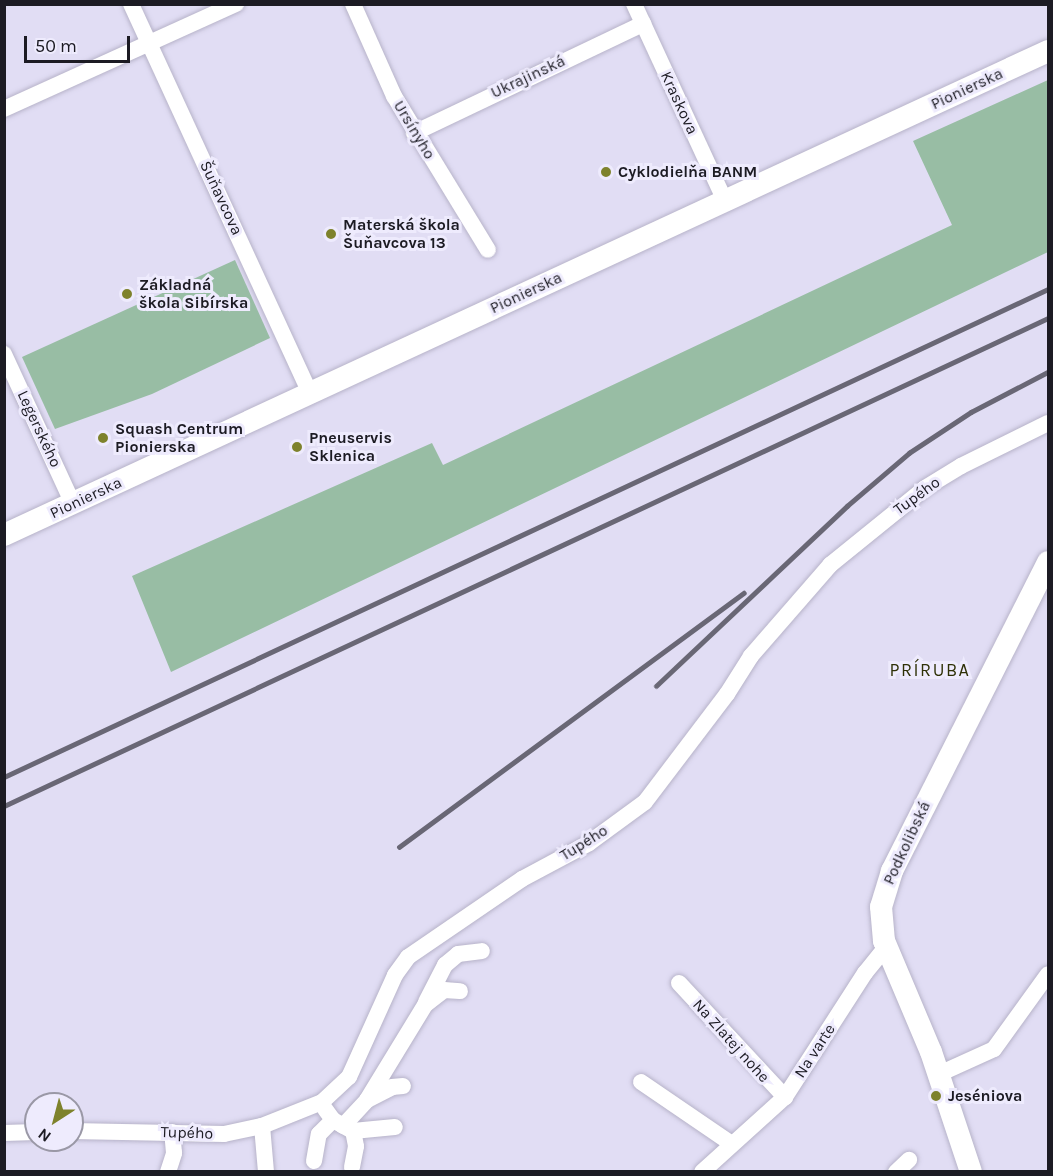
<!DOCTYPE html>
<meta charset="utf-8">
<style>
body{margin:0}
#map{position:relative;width:1053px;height:1176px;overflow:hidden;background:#e1ddf4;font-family:Karla,sans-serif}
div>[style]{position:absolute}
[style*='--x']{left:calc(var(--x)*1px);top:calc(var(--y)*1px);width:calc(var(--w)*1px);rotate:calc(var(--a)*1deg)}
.green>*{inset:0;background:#98bda4}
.roads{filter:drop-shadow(0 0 2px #b7b3c9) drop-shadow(0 0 2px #b7b3c9)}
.street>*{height:16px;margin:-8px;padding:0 8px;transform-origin:8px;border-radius:8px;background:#fff}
.secondary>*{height:22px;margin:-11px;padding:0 11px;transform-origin:11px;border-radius:11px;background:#fff}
.rail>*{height:4.5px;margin:-2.25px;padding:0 2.25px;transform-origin:2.25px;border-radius:2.25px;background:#696775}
.dots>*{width:16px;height:16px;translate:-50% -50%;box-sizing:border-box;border:3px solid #eeebfd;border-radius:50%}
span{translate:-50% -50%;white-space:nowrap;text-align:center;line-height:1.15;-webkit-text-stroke:6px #eeebfd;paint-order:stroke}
.street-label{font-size:16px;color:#1c1b23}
.poi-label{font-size:16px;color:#1c1b23;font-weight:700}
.left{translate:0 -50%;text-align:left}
.neighbourhood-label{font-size:18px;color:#2f3107;letter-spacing:1.5px}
.frame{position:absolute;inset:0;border:6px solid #1c1b23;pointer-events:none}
.north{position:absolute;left:24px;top:1092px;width:60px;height:60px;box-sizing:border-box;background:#eeebfd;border:2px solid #9a98a6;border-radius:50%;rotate:216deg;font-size:16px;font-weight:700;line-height:24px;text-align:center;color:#1c1b23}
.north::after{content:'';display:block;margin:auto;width:21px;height:27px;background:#7e822c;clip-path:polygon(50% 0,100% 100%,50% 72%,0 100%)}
.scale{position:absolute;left:24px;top:36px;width:106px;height:27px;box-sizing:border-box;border:3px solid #1c1b23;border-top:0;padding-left:8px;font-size:18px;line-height:21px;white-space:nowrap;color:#1c1b23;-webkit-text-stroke:4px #eeebfd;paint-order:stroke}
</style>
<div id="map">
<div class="green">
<i style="clip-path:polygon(1048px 80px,1048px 252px,171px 672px,132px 576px,432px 443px,443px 465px,952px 225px,913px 141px)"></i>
<i style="clip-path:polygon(235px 260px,270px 338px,152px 394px,55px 429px,22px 357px)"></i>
</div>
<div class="roads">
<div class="street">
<i style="--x:131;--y:4;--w:428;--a:65.3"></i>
<i style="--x:353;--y:4;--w:101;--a:66"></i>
<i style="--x:394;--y:96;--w:180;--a:58.6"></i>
<i style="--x:634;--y:4;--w:217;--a:65.2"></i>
<i style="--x:4;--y:109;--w:255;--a:-24.4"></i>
<i style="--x:414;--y:133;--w:254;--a:-25.5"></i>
<i style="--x:4;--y:354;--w:165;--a:65.3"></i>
<i style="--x:679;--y:983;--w:156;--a:47.1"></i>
<i style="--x:426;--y:1002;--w:42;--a:-62.8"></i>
<i style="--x:445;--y:965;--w:17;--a:-40"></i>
<i style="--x:458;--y:954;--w:24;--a:-7"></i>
<i style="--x:939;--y:1074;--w:60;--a:-24.4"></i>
<i style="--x:994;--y:1049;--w:92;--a:-54.2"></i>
<i style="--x:641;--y:1082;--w:110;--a:34.3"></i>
<i style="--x:367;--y:1100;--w:28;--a:-27"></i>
<i style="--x:392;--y:1087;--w:11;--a:-5"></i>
<i style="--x:325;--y:1109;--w:14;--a:54"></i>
<i style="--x:333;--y:1120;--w:23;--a:29"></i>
<i style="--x:353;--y:1131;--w:42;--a:-5.4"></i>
<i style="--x:262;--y:1126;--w:46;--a:85"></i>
<i style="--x:343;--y:1126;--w:35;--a:-47"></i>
<i style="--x:367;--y:1100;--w:111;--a:-58.6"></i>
<i style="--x:425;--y:1005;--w:24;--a:-38"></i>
<i style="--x:444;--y:990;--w:16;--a:4"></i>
<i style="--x:72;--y:1131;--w:152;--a:1.1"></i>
<i style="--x:224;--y:1134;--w:39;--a:-12"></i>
<i style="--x:262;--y:1126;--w:65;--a:-21.8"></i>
<i style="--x:322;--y:1102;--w:37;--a:-43"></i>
<i style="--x:349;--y:1077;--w:112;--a:-65.7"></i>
<i style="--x:395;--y:975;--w:22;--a:-54"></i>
<i style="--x:408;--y:957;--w:138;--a:-34.4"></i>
<i style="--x:522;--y:879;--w:76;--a:-28.2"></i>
<i style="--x:589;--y:843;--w:69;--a:-36.2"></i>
<i style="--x:645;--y:802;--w:136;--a:-52.8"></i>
<i style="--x:727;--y:694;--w:45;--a:-57.7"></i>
<i style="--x:751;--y:656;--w:121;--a:-49"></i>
<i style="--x:830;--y:565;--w:122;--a:-39"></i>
<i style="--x:925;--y:488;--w:42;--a:-31.4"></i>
<i style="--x:961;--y:466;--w:97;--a:-26.3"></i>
<i style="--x:4;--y:1133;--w:32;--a:-2"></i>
<i style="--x:314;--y:1161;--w:27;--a:-80"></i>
<i style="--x:319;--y:1134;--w:20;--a:-45"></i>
<i style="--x:352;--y:1167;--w:21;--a:-79"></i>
<i style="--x:356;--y:1146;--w:15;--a:-101"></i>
<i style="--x:168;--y:1172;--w:20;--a:-72"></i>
<i style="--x:174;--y:1153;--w:21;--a:-95"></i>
<i style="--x:702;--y:1172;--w:112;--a:-42.1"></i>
<i style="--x:785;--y:1097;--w:148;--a:-57.2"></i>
<i style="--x:865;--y:973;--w:33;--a:-51"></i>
<i style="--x:896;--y:1172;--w:18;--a:-43"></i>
</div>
<div class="secondary">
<i style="--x:4;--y:535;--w:1151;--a:-24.87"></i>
<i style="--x:971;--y:1172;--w:126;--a:-108.4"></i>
<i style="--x:931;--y:1052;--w:121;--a:-112.9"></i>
<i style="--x:884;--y:941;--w:34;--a:-95"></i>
<i style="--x:881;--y:907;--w:38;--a:-73"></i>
<i style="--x:892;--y:871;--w:346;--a:-63.2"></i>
</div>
</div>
<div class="rail">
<i style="--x:656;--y:686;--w:262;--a:-43.3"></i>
<i style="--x:847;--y:506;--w:82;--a:-40.5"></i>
<i style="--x:909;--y:453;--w:74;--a:-33.5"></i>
<i style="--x:971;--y:412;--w:87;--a:-27.5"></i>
<i style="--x:4;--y:777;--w:1152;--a:-25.05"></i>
<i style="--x:4;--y:806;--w:1152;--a:-25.05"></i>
<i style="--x:399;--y:847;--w:428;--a:-36.4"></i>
</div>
<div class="dots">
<i style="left:606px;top:172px;background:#7e822c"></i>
<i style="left:331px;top:234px;background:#7e822c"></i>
<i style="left:127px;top:294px;background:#7e822c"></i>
<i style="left:103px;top:438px;background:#7e822c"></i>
<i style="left:297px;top:447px;background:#7e822c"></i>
<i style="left:936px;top:1096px;background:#7e822c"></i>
</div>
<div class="street-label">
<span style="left:528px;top:77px;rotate:-25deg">Ukrajinská</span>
<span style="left:967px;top:89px;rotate:-25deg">Pionierska</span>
<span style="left:679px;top:103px;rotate:65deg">Kraskova</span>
<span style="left:414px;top:130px;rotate:59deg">Ursínyho</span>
<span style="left:221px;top:198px;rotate:65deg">Šuňavcova</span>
<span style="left:526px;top:293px;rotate:-25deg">Pionierska</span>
<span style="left:39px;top:429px;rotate:65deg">Legerského</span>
<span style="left:917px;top:496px;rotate:-36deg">Tupého</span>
<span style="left:86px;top:498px;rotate:-25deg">Pionierska</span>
<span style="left:584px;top:843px;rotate:-32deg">Tupého</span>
<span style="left:907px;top:843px;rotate:-65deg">Podkolibská</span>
<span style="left:731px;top:1041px;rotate:48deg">Na Zlatej nohe</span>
<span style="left:815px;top:1051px;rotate:-57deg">Na varte</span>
<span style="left:187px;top:1133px;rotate:2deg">Tupého</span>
</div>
<div class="poi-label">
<span class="left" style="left:618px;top:172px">Cyklodielňa BANM</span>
<span class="left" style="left:343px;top:234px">Materská škola<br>Šuňavcova 13</span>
<span class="left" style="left:139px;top:294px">Základná<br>škola Sibírska</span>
<span class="left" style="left:115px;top:438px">Squash Centrum<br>Pionierska</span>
<span class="left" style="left:309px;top:447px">Pneuservis<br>Sklenica</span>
<span class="left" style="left:948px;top:1096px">Jeséniova</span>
</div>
<div class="neighbourhood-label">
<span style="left:930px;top:670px">PRÍRUBA</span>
</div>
<div class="frame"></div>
<div class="north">N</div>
<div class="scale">50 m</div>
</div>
